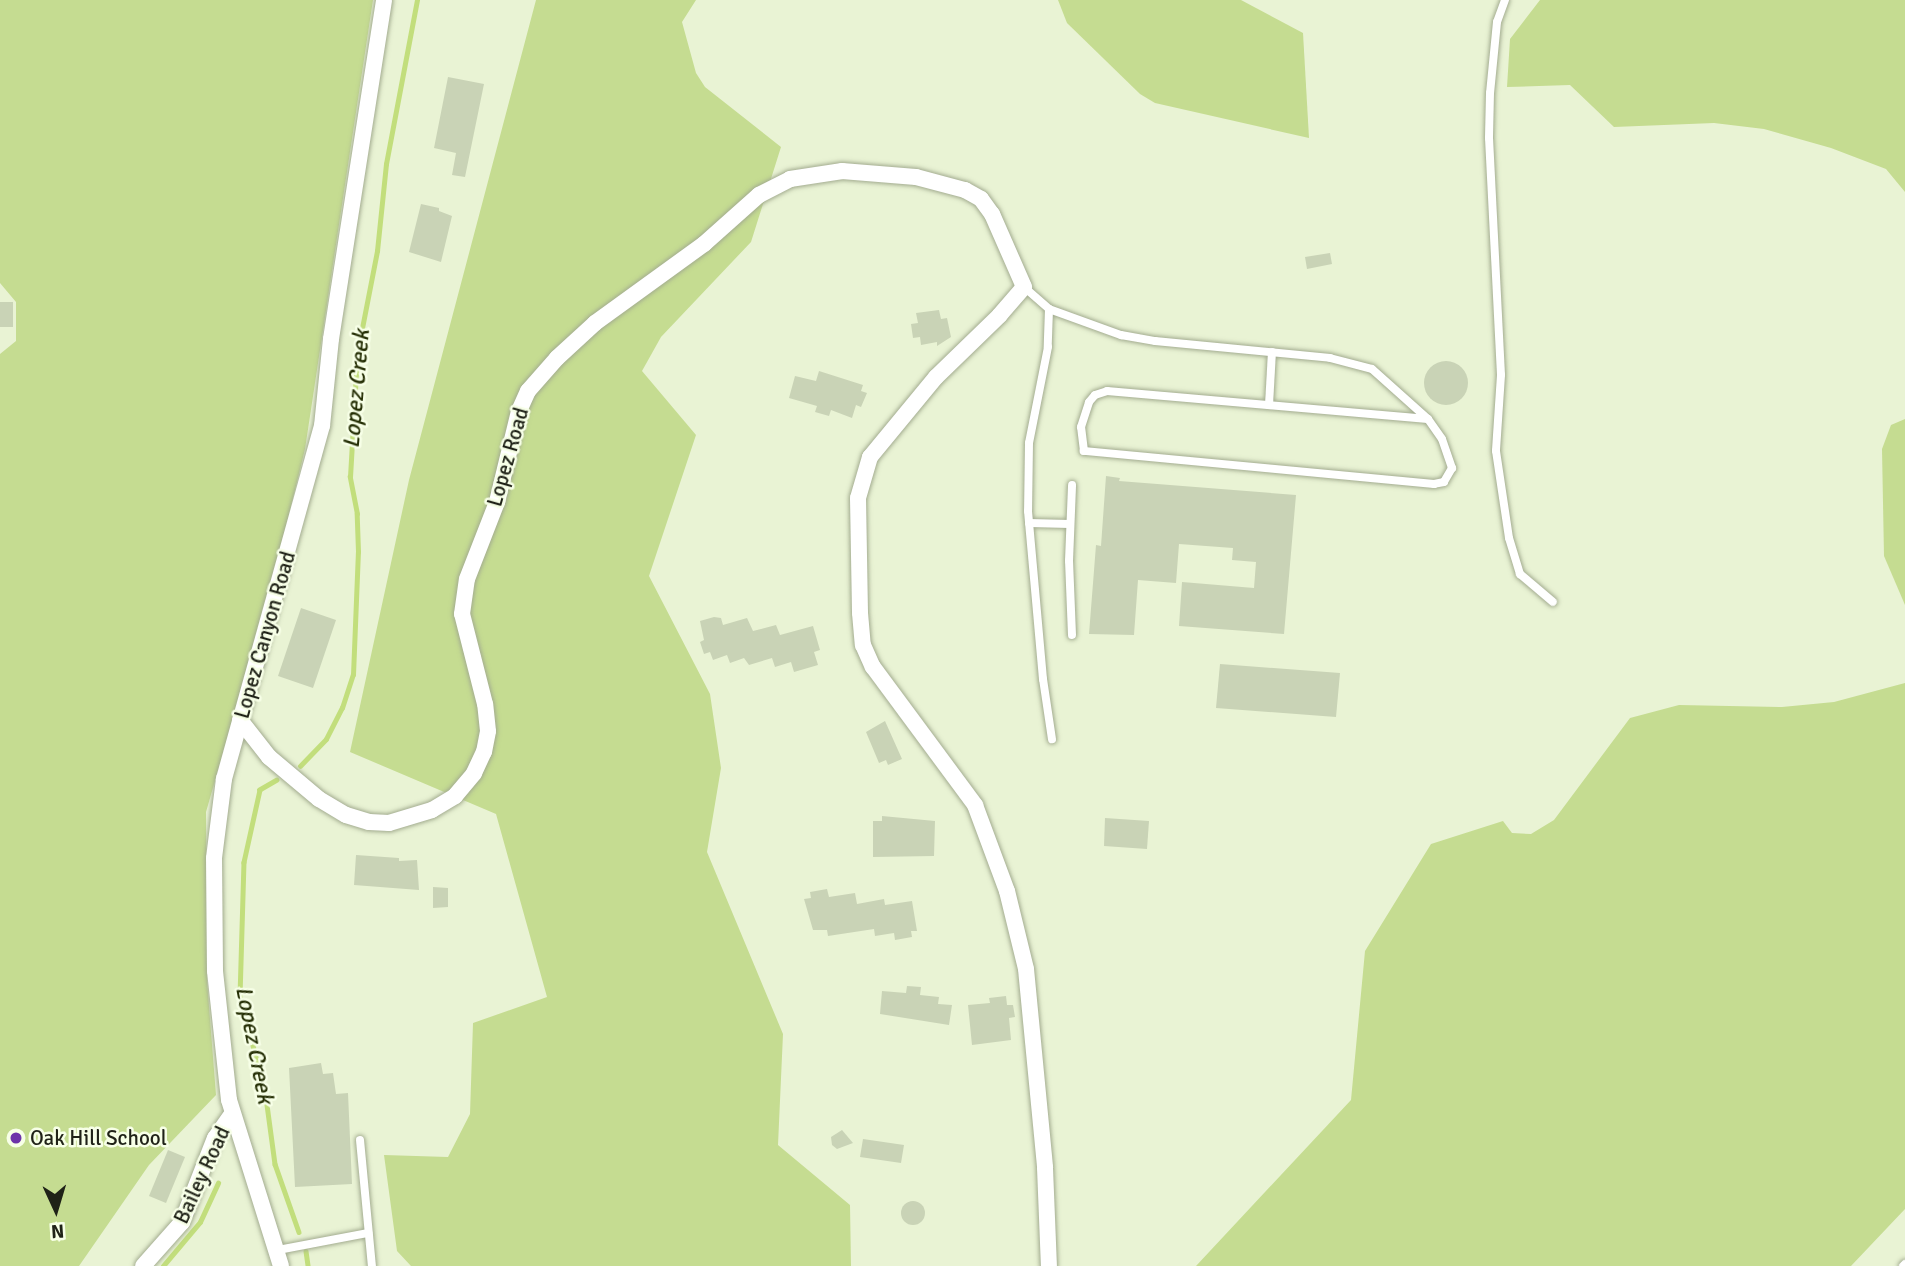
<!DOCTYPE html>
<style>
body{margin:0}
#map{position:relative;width:1905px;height:1266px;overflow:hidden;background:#e9f3d4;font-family:Signika,sans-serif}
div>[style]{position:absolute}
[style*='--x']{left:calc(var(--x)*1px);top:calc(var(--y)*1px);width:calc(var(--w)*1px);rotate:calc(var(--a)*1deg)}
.green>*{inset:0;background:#c5dc91}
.stream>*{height:4.5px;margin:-2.25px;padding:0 2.25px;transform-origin:2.25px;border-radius:2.25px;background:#c2de7c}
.building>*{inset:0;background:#c9d3b6}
.round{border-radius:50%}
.roads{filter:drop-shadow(0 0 2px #a3ac90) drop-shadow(0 0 2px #a3ac90)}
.lane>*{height:8px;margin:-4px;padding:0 4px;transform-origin:4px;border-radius:4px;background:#fff}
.street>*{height:16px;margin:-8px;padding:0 8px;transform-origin:8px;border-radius:8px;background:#fff}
.dots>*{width:19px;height:19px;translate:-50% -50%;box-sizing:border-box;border:4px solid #f7ffe7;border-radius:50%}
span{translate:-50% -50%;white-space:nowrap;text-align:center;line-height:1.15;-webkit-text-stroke:5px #f7ffe7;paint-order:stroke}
.street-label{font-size:21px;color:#1f2217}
.poi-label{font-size:21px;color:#1f2217}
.left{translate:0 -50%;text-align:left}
.water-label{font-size:23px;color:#252f05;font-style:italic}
.north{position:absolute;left:21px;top:1175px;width:70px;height:70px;-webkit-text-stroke:5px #f7ffe7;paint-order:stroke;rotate:176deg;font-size:19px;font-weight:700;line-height:28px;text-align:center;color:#1f2217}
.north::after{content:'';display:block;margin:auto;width:24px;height:32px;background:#1f2217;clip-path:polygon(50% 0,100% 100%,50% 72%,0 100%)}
</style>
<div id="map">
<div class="green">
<i style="clip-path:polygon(0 0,373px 0,305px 449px,273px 579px,206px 812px,207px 981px,216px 1095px,149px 1165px,79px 1266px,0 1266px,0 354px,16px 341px,16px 302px,0 283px)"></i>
<i style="clip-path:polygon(536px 0,696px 0,682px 22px,696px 73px,705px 87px,781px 147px,751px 242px,661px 337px,642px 371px,696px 435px,649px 576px,710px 694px,721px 768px,707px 852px,783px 1034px,778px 1145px,850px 1205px,851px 1266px,411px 1266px,397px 1251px,384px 1155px,448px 1157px,470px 1114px,473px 1023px,547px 997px,496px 814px,350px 752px,409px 480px)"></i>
<i style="clip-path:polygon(1058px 0,1241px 0,1303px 33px,1309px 138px,1155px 103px,1140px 94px,1067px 23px)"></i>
<i style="clip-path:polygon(1540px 0,1905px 0,1905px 192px,1886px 169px,1831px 148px,1764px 129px,1714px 123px,1614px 127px,1570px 85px,1507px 87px,1510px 39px)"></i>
<i style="clip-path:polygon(1905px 419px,1905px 605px,1884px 556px,1882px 449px,1891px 425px)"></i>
<i style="clip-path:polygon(1905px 683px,1905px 1209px,1851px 1266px,1196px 1266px,1351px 1100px,1365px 951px,1431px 844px,1503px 821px,1512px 833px,1531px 834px,1554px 820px,1630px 718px,1679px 705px,1782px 707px,1834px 702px)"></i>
</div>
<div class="stream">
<i style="--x:300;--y:766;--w:37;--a:-46"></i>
<i style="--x:326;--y:739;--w:35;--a:-63"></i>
<i style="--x:342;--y:708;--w:35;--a:-72"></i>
<i style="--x:353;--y:675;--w:123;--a:-87.7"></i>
<i style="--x:358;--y:552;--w:38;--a:-92"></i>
<i style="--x:357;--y:514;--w:38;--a:-101"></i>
<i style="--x:350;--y:477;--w:123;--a:-86.7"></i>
<i style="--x:357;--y:354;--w:105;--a:-79"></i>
<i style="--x:377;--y:251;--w:87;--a:-84.1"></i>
<i style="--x:386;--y:164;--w:167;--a:-79.3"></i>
<i style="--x:277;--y:780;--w:20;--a:150"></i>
<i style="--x:260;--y:790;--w:74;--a:102.5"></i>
<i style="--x:244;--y:862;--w:135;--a:91.7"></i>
<i style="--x:240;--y:997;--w:96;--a:75"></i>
<i style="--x:265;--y:1090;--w:75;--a:82.3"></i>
<i style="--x:275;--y:1164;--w:72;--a:70.6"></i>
<i style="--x:306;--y:1251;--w:15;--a:82"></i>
<i style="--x:163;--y:1266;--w:57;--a:-49.9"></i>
<i style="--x:200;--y:1222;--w:43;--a:-65.2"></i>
</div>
<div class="building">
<i style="clip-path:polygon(448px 77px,484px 84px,465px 177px,452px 175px,456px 153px,434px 148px)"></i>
<i style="clip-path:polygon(421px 204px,439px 208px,439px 211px,452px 216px,441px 262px,409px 252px)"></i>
<i style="clip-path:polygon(1330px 253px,1332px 264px,1307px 269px,1305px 257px)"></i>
<i style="clip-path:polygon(0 302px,13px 302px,13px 327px,0 327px)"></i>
<i style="clip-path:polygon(939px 310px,941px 319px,947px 318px,951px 337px,937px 346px,937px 342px,921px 345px,920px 337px,913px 338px,911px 324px,918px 323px,916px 313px)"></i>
<i class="round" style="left:1424px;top:361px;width:44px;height:44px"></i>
<i style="clip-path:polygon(819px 371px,863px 385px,861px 391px,867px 393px,861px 407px,856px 405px,852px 418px,831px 410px,829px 416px,815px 412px,817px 406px,789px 398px,795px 376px,816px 381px)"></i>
<i style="clip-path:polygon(1106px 476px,1120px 478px,1119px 481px,1296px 495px,1284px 634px,1179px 626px,1182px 582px,1254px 588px,1256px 562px,1232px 560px,1233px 548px,1179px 544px,1176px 583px,1138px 580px,1134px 635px,1089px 634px,1096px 545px,1101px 546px)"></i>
<i style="clip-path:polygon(301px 608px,336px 620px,313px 688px,278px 676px)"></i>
<i style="clip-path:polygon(714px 617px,721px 618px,723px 625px,747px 618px,753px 631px,776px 625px,780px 635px,813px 626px,820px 650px,814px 652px,818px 665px,794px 672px,791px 662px,775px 667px,772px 658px,749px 665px,744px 658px,730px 663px,727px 655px,713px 660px,710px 652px,704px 654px,700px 642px,704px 640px,700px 621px)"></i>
<i style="clip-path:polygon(1220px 664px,1340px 673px,1336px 717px,1216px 708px)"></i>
<i style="clip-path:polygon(885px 721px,902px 759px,888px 765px,886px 760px,879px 763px,866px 732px)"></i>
<i style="clip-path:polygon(882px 816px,935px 821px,934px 856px,873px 857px,873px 821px,882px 821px)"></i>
<i style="clip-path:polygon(1105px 818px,1149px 821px,1147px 849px,1104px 846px)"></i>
<i style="clip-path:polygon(356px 855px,399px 858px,399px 861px,417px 860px,419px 890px,354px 885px)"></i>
<i style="clip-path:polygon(433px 887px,448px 888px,448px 907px,433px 908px)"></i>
<i style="clip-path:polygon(827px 889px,829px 897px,855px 893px,857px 904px,884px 899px,885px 905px,912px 901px,917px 931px,911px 931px,912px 937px,895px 940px,894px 933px,875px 936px,874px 929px,828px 936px,827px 930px,813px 930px,804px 899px,811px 898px,810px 892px)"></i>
<i style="clip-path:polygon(907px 986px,921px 987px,920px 995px,939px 997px,938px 1004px,952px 1005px,949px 1025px,880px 1014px,882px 991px,906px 993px)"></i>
<i style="clip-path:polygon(1006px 996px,1007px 1005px,1013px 1005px,1015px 1017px,1009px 1018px,1011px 1040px,972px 1045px,968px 1005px,990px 1003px,989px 998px)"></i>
<i style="clip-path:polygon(321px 1063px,323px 1074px,333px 1073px,336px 1094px,348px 1093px,352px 1184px,295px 1187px,289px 1068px)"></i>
<i style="clip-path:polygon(842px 1130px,853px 1143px,837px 1149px,832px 1145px,831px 1137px)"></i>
<i style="clip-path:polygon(863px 1139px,904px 1145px,901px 1163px,860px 1157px)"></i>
<i style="clip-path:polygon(168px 1150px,185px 1157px,166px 1203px,149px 1196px)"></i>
<i class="round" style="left:901px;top:1201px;width:24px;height:24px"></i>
</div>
<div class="roads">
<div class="lane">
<i style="--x:1505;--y:0;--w:23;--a:110"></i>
<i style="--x:1497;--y:22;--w:71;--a:95.6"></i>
<i style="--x:1490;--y:93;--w:45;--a:91.3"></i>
<i style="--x:1489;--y:138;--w:237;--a:87.1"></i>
<i style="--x:1501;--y:375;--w:76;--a:93.8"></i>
<i style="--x:1496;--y:451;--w:88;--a:81.5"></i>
<i style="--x:1509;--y:538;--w:38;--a:73"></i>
<i style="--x:1520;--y:574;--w:43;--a:40.3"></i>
<i style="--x:1024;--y:287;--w:33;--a:41"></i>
<i style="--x:1049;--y:309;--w:77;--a:19.9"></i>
<i style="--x:1121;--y:335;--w:35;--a:10"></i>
<i style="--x:1155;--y:341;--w:176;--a:5.5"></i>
<i style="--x:1330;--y:358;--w:43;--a:14.7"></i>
<i style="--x:1372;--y:369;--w:75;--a:41.8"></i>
<i style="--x:1428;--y:419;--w:24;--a:55"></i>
<i style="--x:1442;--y:439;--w:31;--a:71"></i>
<i style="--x:1452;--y:468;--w:16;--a:120"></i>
<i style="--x:1444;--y:482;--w:10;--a:169"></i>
<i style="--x:1434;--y:484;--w:352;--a:-174.6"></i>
<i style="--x:1084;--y:451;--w:24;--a:-97"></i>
<i style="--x:1081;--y:427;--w:26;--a:-72"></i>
<i style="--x:1089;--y:402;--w:9;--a:-49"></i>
<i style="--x:1095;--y:395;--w:13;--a:-18"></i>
<i style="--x:1107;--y:391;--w:322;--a:5"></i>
<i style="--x:1049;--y:309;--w:38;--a:92"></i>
<i style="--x:1048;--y:347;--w:98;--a:101.2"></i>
<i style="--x:1029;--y:443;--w:68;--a:90.8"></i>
<i style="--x:1028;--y:511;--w:169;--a:84.9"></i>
<i style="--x:1043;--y:679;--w:61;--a:81.5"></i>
<i style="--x:1269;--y:405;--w:53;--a:-86.8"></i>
<i style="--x:1029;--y:523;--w:41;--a:1.4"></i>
<i style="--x:1072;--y:635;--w:74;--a:-92.3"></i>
<i style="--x:1069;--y:561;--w:76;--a:-87.7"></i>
<i style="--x:360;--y:1140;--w:127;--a:84.6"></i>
<i style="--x:278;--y:1250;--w:92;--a:-10.7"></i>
<i style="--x:1903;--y:1266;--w:3;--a:-45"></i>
</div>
<div class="street">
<i style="--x:240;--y:720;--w:47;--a:51.9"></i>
<i style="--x:269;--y:757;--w:65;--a:40"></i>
<i style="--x:319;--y:799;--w:31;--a:31"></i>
<i style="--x:346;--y:815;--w:24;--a:17"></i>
<i style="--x:369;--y:822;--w:20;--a:3"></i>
<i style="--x:389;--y:823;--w:45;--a:-16.8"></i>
<i style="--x:432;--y:810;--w:27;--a:-31"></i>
<i style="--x:455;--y:796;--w:30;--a:-50"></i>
<i style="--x:474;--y:773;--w:23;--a:-65"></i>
<i style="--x:484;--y:752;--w:21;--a:-79"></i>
<i style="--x:488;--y:731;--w:27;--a:-96"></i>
<i style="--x:485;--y:704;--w:93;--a:-104.3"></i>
<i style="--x:462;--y:614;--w:35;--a:-82"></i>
<i style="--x:467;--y:579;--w:83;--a:-68.7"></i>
<i style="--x:497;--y:502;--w:94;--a:-76.4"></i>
<i style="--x:519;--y:411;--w:22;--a:-66"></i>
<i style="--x:528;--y:391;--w:44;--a:-48.7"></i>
<i style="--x:557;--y:358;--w:52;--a:-42.6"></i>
<i style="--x:595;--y:323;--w:135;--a:-35.9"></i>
<i style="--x:704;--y:244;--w:74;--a:-41.7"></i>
<i style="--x:759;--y:195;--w:35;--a:-27"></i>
<i style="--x:790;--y:179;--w:53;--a:-8.7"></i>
<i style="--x:842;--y:171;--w:74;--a:4.6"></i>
<i style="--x:916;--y:177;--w:51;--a:14.9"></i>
<i style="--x:965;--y:190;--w:18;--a:29"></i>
<i style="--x:981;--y:199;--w:19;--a:54"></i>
<i style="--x:992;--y:214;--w:80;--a:66.3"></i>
<i style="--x:1024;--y:287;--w:37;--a:131"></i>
<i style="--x:1000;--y:315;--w:89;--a:135.9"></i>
<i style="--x:936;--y:377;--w:104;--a:129.5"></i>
<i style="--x:870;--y:457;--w:43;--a:106.3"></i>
<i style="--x:858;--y:498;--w:115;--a:89"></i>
<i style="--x:860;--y:613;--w:32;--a:85"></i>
<i style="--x:863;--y:645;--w:24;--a:66"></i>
<i style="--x:873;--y:667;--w:172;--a:53.5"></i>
<i style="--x:975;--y:805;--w:92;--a:69.6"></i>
<i style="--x:1007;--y:891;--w:80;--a:76.3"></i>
<i style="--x:1026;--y:969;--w:200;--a:84.5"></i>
<i style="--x:1045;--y:1168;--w:98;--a:87.7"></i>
<i style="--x:143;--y:1266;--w:59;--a:-48.4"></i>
<i style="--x:182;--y:1222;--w:90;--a:-68.6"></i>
<i style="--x:215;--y:1138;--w:29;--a:-55"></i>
<i style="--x:281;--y:1266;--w:174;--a:-107.4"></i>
<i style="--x:229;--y:1100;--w:130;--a:-96.2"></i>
<i style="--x:215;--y:971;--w:113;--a:-90.5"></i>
<i style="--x:214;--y:858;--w:80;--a:-82.8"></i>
<i style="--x:224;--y:779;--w:366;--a:-74.5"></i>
<i style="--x:322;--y:426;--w:87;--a:-84.1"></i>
<i style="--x:331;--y:339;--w:343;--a:-81.1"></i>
</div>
</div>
<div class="dots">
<i style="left:16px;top:1138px;background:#6d33a9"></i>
</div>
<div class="street-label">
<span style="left:508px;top:457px;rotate:-74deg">Lopez Road</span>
<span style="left:265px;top:635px;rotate:-74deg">Lopez Canyon Road</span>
<span style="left:202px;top:1175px;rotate:-65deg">Bailey Road</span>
</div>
<div class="poi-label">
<span class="left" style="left:30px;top:1138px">Oak Hill School</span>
</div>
<div class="water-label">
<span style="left:357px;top:389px;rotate:-85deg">Lopez Creek</span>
<span style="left:254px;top:1045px;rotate:79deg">Lopez Creek</span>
</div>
<div class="north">N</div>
</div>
